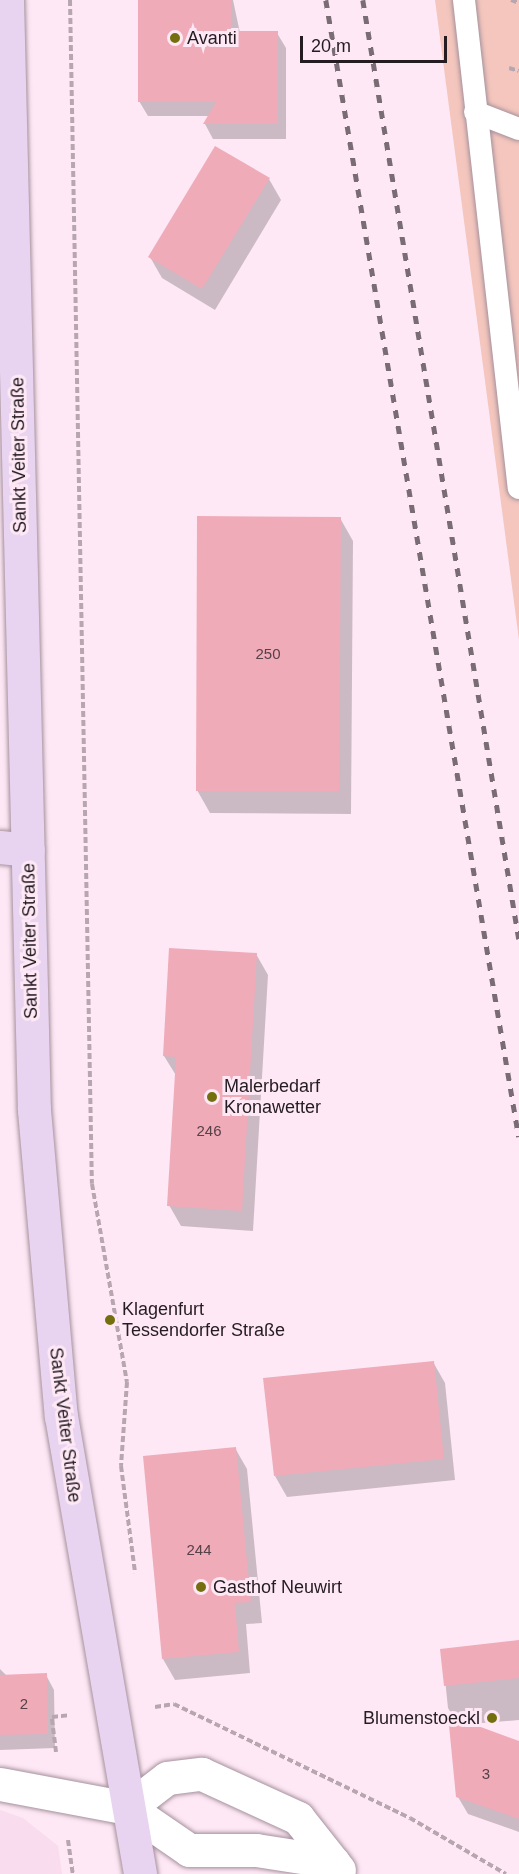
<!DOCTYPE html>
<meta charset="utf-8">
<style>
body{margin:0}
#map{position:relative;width:519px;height:1874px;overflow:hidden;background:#fee8f5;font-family:Helvetica,sans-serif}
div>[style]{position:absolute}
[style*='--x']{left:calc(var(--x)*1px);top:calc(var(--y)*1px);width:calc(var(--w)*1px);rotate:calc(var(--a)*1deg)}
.built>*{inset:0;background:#f9dcee}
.green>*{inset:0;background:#f4c6bd}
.shadow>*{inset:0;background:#0003}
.building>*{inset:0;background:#f0abb9}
.path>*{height:4px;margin-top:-2px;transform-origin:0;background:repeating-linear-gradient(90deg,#b7a6b0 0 6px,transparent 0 9px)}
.roads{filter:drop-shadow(0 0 2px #a5919d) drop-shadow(0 0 2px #a5919d)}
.service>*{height:22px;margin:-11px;padding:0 11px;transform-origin:11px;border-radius:11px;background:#fff}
.tertiary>*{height:33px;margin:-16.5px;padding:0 16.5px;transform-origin:16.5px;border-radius:16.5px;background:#fff}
.secondary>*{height:33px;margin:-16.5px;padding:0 16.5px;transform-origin:16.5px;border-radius:16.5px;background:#e8d4f0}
.rail>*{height:4.5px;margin-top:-2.25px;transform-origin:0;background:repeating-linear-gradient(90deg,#7a6c74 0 8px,transparent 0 16px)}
.dots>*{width:16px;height:16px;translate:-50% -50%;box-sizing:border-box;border:3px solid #fee8f5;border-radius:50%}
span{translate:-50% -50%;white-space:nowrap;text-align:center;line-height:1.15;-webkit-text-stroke:6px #fee8f5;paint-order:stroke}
.number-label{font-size:15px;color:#574047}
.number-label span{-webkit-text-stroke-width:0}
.poi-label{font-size:18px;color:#241c21}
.left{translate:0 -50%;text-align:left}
.right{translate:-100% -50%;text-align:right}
.street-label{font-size:18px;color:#241c21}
.scale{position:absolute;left:300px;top:36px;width:147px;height:27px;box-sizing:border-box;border:3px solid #241c21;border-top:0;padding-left:8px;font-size:18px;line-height:21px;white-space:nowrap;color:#241c21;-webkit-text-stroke:4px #fee8f5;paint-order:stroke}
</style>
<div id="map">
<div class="built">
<i style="clip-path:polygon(0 1810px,23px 1818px,58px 1846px,62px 1874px,0 1874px)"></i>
</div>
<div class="green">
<i style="clip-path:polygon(435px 0,519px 0,519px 640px)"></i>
</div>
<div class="shadow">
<i style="clip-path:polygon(139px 0,233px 0,240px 33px,277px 33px,286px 48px,286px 139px,213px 139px,205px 124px,209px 116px,148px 116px,139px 101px)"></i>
<i style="clip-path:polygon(269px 179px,281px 200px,215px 310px,162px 278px,150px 257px)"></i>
<i style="clip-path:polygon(340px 518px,353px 541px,351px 814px,210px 813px,197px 790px)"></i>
<i style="clip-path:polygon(256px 954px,268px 975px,253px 1231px,181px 1226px,169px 1205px,177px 1077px,164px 1056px)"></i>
<i style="clip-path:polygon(433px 1362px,445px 1383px,455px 1480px,287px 1497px,275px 1476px)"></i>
<i style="clip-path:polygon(235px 1448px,247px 1469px,262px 1623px,246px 1624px,250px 1673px,175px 1680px,163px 1659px)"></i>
<i style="clip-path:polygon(519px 1642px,519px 1720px,458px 1725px,448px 1708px,442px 1650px)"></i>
<i style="clip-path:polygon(0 1669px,7px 1676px,46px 1675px,54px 1690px,55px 1748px,0 1750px)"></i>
<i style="clip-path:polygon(519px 1752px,519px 1832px,468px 1814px,458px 1797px)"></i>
</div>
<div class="building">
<i style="clip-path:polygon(138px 0,231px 0,232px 31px,278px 31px,278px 124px,203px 124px,216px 102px,138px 102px)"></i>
<i style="clip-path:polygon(215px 146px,270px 178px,202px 289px,148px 257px)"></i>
<i style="clip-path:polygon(197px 516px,341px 517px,339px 791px,196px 791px)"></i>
<i style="clip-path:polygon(169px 948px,257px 953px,242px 1211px,167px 1206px,176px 1057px,163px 1056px)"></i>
<i style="clip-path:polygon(434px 1361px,444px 1459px,274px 1476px,263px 1378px)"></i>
<i style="clip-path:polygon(236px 1447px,251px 1602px,235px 1603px,239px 1652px,162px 1659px,143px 1456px)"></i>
<i style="clip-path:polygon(519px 1640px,519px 1678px,444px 1686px,440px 1649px)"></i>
<i style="clip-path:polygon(47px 1673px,48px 1734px,0 1735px,0 1675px)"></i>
<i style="clip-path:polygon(448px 1715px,519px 1741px,519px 1819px,456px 1797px)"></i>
</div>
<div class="path">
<i style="--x:70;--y:0;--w:1184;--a:88.94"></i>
<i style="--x:92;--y:1184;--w:201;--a:80"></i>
<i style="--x:127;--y:1382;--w:84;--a:94.1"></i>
<i style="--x:121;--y:1466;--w:108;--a:82.5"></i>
<i style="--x:511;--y:0;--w:9;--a:21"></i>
<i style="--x:509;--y:68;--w:10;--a:17"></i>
<i style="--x:155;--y:1707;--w:19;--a:-9"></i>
<i style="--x:174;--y:1704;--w:262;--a:25.8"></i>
<i style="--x:410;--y:1818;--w:111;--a:30.3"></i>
<i style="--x:56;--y:1752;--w:35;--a:-97"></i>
<i style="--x:52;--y:1717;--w:18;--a:-6"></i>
<i style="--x:68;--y:1840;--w:34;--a:82"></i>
</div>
<div class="roads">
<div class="service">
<i style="--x:464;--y:0;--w:491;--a:83.6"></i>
<i style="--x:475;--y:112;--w:47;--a:21.1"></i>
</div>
<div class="tertiary">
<i style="--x:0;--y:1784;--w:130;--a:10.6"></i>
<i style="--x:128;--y:1808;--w:74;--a:34.5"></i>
<i style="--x:189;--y:1850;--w:67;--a:0"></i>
<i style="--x:256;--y:1850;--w:78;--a:8.9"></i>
<i style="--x:128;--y:1808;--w:49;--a:-37.6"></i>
<i style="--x:167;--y:1778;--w:35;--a:-7"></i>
<i style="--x:202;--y:1774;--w:106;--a:24.6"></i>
<i style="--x:298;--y:1818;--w:66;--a:51.7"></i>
</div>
<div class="secondary">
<i style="--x:7;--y:0;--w:1110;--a:88.61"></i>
<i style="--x:34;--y:1110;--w:307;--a:85"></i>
<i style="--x:61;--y:1416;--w:465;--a:80.2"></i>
<i style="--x:0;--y:847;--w:28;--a:6"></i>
</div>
</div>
<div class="rail">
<i style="--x:326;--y:0;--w:1153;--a:80.37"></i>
<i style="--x:363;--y:0;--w:952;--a:80.57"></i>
</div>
<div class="dots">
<i style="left:175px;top:38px;background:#746f0e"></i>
<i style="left:212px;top:1097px;background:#746f0e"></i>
<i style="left:110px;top:1320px;background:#746f0e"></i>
<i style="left:201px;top:1587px;background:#746f0e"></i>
<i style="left:492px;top:1718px;background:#746f0e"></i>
</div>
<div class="number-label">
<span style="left:268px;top:654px">250</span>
<span style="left:209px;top:1131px">246</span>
<span style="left:199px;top:1550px">244</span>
<span style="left:24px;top:1704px">2</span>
<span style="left:486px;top:1774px">3</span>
</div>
<div class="poi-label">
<span class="left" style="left:187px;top:38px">Avanti</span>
<span class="left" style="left:224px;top:1097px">Malerbedarf<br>Kronawetter</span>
<span class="left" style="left:122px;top:1320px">Klagenfurt<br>Tessendorfer Straße</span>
<span class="left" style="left:213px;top:1587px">Gasthof Neuwirt</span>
<span class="right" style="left:480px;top:1718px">Blumenstoeckl</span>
</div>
<div class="street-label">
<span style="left:19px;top:455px;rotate:-91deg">Sankt Veiter Straße</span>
<span style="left:30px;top:941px;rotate:-91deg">Sankt Veiter Straße</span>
<span style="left:65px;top:1425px;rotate:83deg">Sankt Veiter Straße</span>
</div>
<div class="scale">20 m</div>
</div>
